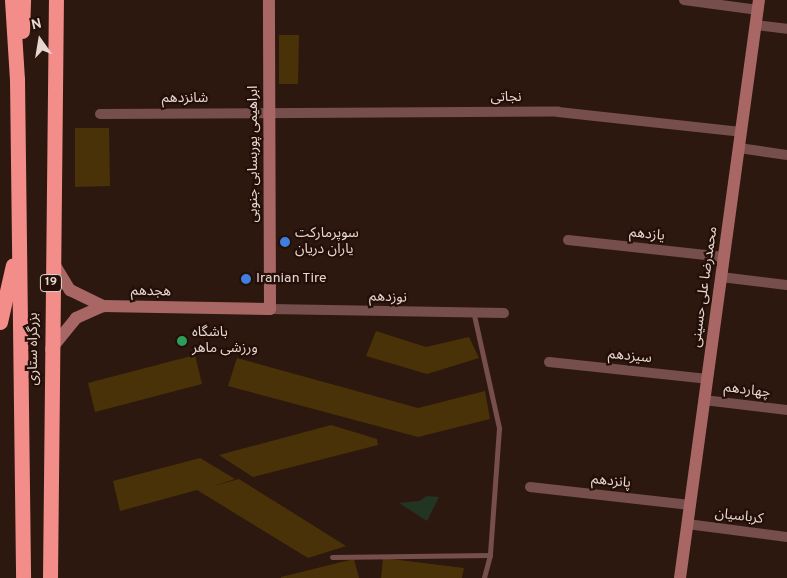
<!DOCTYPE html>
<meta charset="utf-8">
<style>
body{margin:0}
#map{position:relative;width:787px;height:578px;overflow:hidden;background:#2d180f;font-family:Overpass,"Noto Sans Arabic",sans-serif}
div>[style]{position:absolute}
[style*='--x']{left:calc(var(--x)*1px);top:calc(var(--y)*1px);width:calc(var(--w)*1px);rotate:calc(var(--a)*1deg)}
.green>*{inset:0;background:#223522}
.building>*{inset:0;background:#493108}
.lane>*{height:5px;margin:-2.5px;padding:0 2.5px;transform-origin:2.5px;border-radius:2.5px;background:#764e4c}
.street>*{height:10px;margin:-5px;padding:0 5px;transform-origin:5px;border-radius:5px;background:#764e4c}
.secondary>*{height:12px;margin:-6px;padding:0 6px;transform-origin:6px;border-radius:6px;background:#a86765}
.highway>*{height:15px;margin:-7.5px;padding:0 7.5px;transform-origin:7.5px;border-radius:7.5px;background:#f28d8a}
.dots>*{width:14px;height:14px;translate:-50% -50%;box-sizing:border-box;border:2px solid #230f07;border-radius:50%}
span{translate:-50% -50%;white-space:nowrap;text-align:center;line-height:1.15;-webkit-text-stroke:4.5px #230f07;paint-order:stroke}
.shield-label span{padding:1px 4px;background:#230f07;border:1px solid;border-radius:4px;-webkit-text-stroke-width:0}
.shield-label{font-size:12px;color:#e6d7d1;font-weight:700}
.street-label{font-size:14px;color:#e6d7d1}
.poi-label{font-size:14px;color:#e6d7d1}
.left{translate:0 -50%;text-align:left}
.north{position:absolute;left:15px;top:15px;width:50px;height:50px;-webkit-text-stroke:4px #230f07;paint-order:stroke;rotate:347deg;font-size:14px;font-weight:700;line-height:20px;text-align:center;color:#e6d7d1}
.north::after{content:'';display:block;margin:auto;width:18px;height:22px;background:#e6d7d1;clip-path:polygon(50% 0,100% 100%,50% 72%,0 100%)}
</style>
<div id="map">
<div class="green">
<i style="clip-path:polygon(427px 496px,439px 497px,427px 521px,399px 503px,419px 501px)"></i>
</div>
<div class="building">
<i style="clip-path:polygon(279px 35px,299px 35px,298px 84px,279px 84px)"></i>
<i style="clip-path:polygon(75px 128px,109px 128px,110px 186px,75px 187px)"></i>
<i style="clip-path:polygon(376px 331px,426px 347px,469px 337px,479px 358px,427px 374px,366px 356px)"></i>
<i style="clip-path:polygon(195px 355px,202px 384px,95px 412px,88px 383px)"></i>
<i style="clip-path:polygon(237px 358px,418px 408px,485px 391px,490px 419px,418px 437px,228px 386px)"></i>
<i style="clip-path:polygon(331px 425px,377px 439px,378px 445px,253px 477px,219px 455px)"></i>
<i style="clip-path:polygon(200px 458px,235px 479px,213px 486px,239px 479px,346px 546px,308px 558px,197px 490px,120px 511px,113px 481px)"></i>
<i style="clip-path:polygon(383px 558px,464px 568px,462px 578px,381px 578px)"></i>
<i style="clip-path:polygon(354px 559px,359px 578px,281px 578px,281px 577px)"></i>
</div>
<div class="lane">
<i style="--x:474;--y:315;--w:116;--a:77.5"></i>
<i style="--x:499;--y:428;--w:127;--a:94.1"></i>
<i style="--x:490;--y:555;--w:24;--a:105"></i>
<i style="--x:332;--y:557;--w:158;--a:-0.7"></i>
</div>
<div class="street">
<i style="--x:684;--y:0;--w:75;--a:7.7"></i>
<i style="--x:756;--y:25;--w:31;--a:7"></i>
<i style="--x:100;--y:114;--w:458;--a:-0.3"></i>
<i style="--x:558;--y:112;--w:184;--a:6.2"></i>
<i style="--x:739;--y:148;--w:49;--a:8.3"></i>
<i style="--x:568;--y:240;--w:157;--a:6.2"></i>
<i style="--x:721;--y:277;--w:66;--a:6.9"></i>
<i style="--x:270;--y:309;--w:234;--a:1"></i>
<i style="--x:549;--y:362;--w:159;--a:6.1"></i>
<i style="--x:704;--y:400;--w:84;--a:6.9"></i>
<i style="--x:530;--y:487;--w:161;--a:6.4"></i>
<i style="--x:687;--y:524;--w:101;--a:7.4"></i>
</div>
<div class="secondary">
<i style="--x:53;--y:262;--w:33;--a:59"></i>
<i style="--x:70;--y:290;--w:37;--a:26"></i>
<i style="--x:51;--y:349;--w:40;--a:-51"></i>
<i style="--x:76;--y:318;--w:30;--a:-24"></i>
<i style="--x:103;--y:306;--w:167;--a:1"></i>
<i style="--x:270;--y:309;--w:309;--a:-90.2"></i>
<i style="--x:680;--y:578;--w:583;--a:-82.22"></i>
</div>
<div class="highway">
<i style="--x:12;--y:0;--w:79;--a:86.4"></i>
<i style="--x:17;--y:79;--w:499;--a:89.3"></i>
<i style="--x:22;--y:31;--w:31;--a:-88"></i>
<i style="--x:0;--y:322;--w:58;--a:-77.2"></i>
<i style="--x:50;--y:578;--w:578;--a:-89.41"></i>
</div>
<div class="dots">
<i style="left:285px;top:242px;background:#3f7fe0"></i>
<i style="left:246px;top:279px;background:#3f7fe0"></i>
<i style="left:182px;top:341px;background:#2e9e5b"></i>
</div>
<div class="shield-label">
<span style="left:51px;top:283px">19</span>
</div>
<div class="street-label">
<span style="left:506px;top:98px">نجاتی</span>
<span style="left:185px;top:99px">شانزدهم</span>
<span style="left:254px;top:154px;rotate:-90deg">ابراهیمی پوربسابی جنوبی</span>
<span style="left:647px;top:235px;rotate:6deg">یازدهم</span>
<span style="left:705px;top:287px;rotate:-82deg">محمدرضا علی حسینی</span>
<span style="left:151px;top:292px;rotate:1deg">هجدهم</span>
<span style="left:388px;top:298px;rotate:2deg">نوزدهم</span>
<span style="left:34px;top:349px;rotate:-90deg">بزرگراه ستاری</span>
<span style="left:630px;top:357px;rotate:6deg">سیزدهم</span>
<span style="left:747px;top:391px;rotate:7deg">چهاردهم</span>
<span style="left:611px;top:482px;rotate:6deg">پانزدهم</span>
<span style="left:739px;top:517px;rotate:7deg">کرباسیان</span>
</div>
<div class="poi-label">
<span class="left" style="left:295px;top:242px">سوپرمارکت<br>یاران دریان</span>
<span class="left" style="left:256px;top:279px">Iranian Tire</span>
<span class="left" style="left:192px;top:341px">باشگاه<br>ورزشی ماهر</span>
</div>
<div class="north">N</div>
</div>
